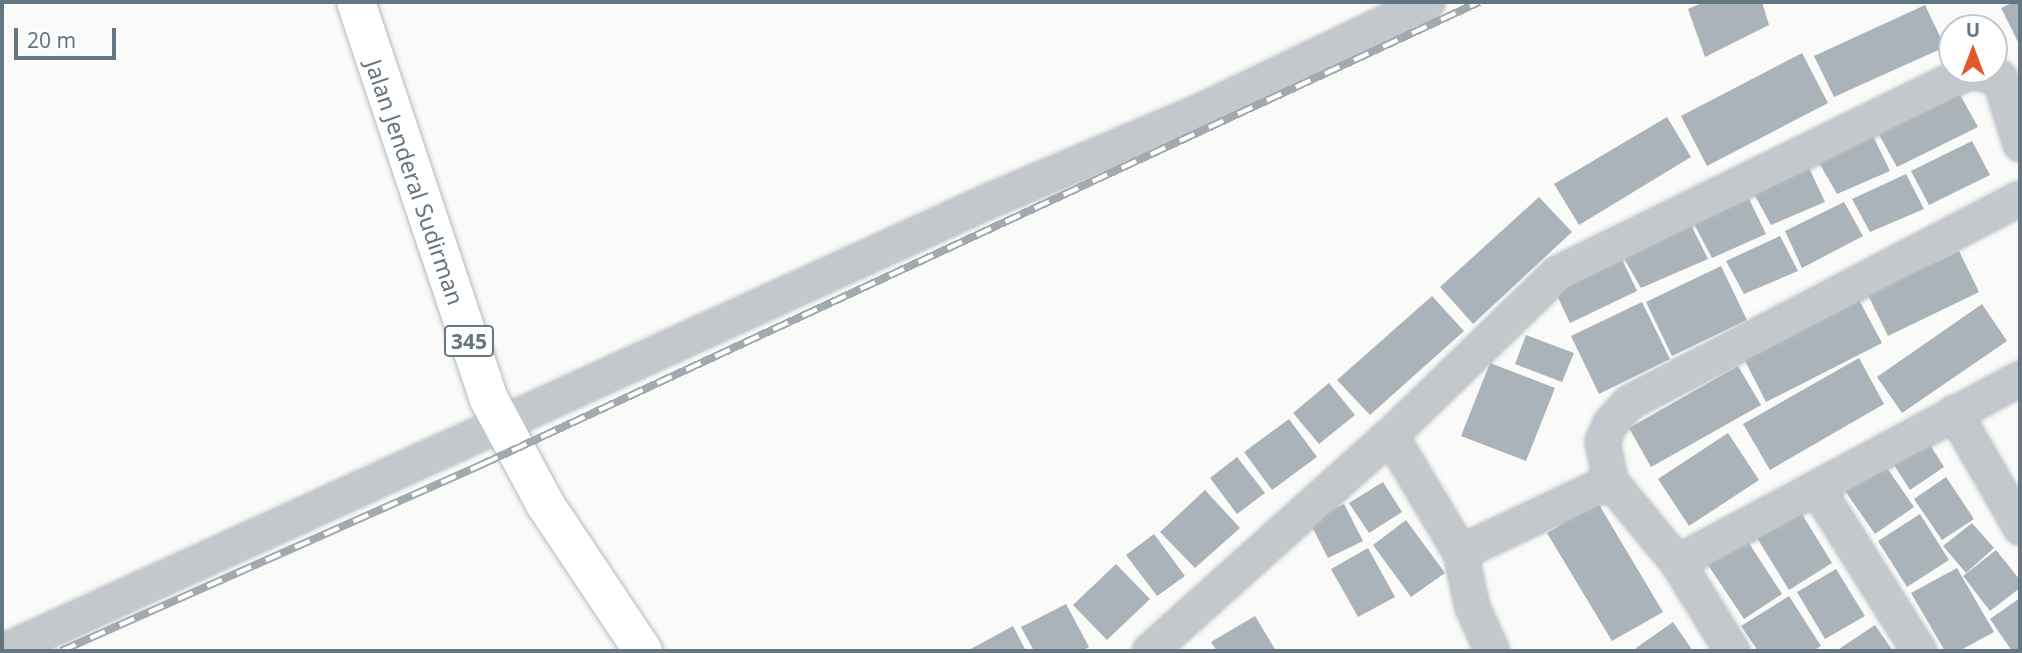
<!DOCTYPE html>
<style>
body{margin:0}
#map{position:relative;width:2022px;height:653px;overflow:hidden;background:#fafaf8;font-family:"Noto Sans",sans-serif}
div>[style]{position:absolute}
[style*='--x']{left:calc(var(--x)*1px);top:calc(var(--y)*1px);width:calc(var(--w)*1px);rotate:calc(var(--a)*1deg)}
.building>*{inset:0;background:#aab3b9}
.roads{filter:drop-shadow(0 0 2px #b5babe) drop-shadow(0 0 2px #b5babe)}
.minor>*{height:33px;margin:-16.5px;padding:0 16.5px;transform-origin:16.5px;border-radius:16.5px;background:#c3c8cc}
.primary>*{height:38px;margin:-19px;padding:0 19px;transform-origin:19px;border-radius:19px;background:#fff}
.rail>*{height:8px;margin-top:-4px;transform-origin:0;background:repeating-linear-gradient(90deg,#fff 0 16px,#a2aab0 0 32px);box-sizing:border-box;border-block:2px solid #a2aab0}
span{translate:-50% -50%;white-space:nowrap;text-align:center;line-height:1.15;-webkit-text-stroke:7px #fff;paint-order:stroke}
.shield-label span{padding:2px 5px;background:#fff;border:2px solid;border-radius:5px;-webkit-text-stroke-width:0}
.shield-label{font-size:21px;color:#657683;font-weight:700}
.street-label{font-size:23px;color:#657683}
.frame{position:absolute;inset:0;border:4px solid #657683;pointer-events:none}
.north{position:absolute;left:1938px;top:14px;width:70px;height:70px;box-sizing:border-box;background:#fff;border:2px solid #c1c8cd;border-radius:50%;rotate:0deg;font-size:19px;font-weight:700;line-height:28px;text-align:center;color:#657683}
.north::after{content:'';display:block;margin:auto;width:24px;height:32px;background:#e4572e;clip-path:polygon(50% 0,100% 100%,50% 72%,0 100%)}
.scale{position:absolute;left:14px;top:28px;width:102px;height:32px;box-sizing:border-box;border:4px solid #657683;border-top:0;padding-left:9px;font-size:21px;line-height:24px;white-space:nowrap;color:#657683;-webkit-text-stroke:5px #fff;paint-order:stroke}
</style>
<div id="map">
<div class="building">
<i style="clip-path:polygon(1704px 2px,1762px 2px,1769px 25px,1705px 57px,1688px 9px)"></i>
<i style="clip-path:polygon(2014px 2px,2020px 2px,2020px 46px,2001px 8px)"></i>
<i style="clip-path:polygon(1925px 5px,1945px 47px,1834px 97px,1814px 56px)"></i>
<i style="clip-path:polygon(1802px 53px,1828px 103px,1707px 166px,1681px 116px)"></i>
<i style="clip-path:polygon(1959px 93px,1978px 127px,1897px 167px,1878px 133px)"></i>
<i style="clip-path:polygon(1667px 117px,1691px 157px,1579px 225px,1554px 184px)"></i>
<i style="clip-path:polygon(1873px 136px,1890px 171px,1837px 194px,1818px 161px)"></i>
<i style="clip-path:polygon(1972px 141px,1990px 175px,1929px 205px,1911px 171px)"></i>
<i style="clip-path:polygon(1808px 166px,1825px 202px,1771px 225px,1753px 192px)"></i>
<i style="clip-path:polygon(1906px 174px,1924px 209px,1870px 232px,1852px 199px)"></i>
<i style="clip-path:polygon(1539px 197px,1572px 232px,1473px 324px,1440px 287px)"></i>
<i style="clip-path:polygon(1749px 199px,1766px 234px,1712px 258px,1694px 224px)"></i>
<i style="clip-path:polygon(1844px 202px,1863px 236px,1802px 268px,1785px 231px)"></i>
<i style="clip-path:polygon(1690px 223px,1708px 259px,1641px 288px,1622px 255px)"></i>
<i style="clip-path:polygon(1780px 236px,1798px 271px,1744px 294px,1726px 261px)"></i>
<i style="clip-path:polygon(1959px 251px,1979px 292px,1888px 336px,1868px 295px)"></i>
<i style="clip-path:polygon(1620px 255px,1637px 291px,1570px 323px,1553px 287px)"></i>
<i style="clip-path:polygon(1721px 266px,1747px 320px,1672px 356px,1646px 302px)"></i>
<i style="clip-path:polygon(1432px 296px,1464px 331px,1370px 415px,1337px 380px)"></i>
<i style="clip-path:polygon(1859px 300px,1882px 343px,1766px 402px,1744px 359px)"></i>
<i style="clip-path:polygon(1642px 302px,1670px 359px,1599px 394px,1571px 336px)"></i>
<i style="clip-path:polygon(1982px 304px,2007px 341px,1902px 413px,1877px 377px)"></i>
<i style="clip-path:polygon(1526px 335px,1574px 353px,1562px 382px,1515px 364px)"></i>
<i style="clip-path:polygon(1859px 358px,1884px 404px,1770px 470px,1743px 424px)"></i>
<i style="clip-path:polygon(1490px 363px,1555px 388px,1526px 461px,1461px 436px)"></i>
<i style="clip-path:polygon(1738px 366px,1761px 405px,1651px 467px,1629px 428px)"></i>
<i style="clip-path:polygon(1329px 383px,1355px 415px,1319px 444px,1293px 413px)"></i>
<i style="clip-path:polygon(1289px 419px,1317px 457px,1272px 490px,1244px 452px)"></i>
<i style="clip-path:polygon(1922px 432px,1944px 467px,1910px 490px,1887px 454px)"></i>
<i style="clip-path:polygon(1728px 433px,1759px 480px,1689px 526px,1658px 479px)"></i>
<i style="clip-path:polygon(1237px 457px,1265px 493px,1237px 514px,1210px 478px)"></i>
<i style="clip-path:polygon(1880px 458px,1914px 507px,1875px 534px,1841px 485px)"></i>
<i style="clip-path:polygon(1946px 477px,1974px 519px,1942px 540px,1914px 499px)"></i>
<i style="clip-path:polygon(1383px 482px,1402px 512px,1369px 533px,1349px 503px)"></i>
<i style="clip-path:polygon(1205px 490px,1240px 528px,1195px 568px,1160px 532px)"></i>
<i style="clip-path:polygon(1598px 503px,1663px 612px,1612px 641px,1547px 533px)"></i>
<i style="clip-path:polygon(1344px 504px,1363px 541px,1328px 558px,1309px 521px)"></i>
<i style="clip-path:polygon(1797px 506px,1832px 563px,1789px 590px,1754px 533px)"></i>
<i style="clip-path:polygon(1920px 514px,1949px 560px,1907px 587px,1878px 541px)"></i>
<i style="clip-path:polygon(1406px 520px,1445px 573px,1411px 597px,1373px 545px)"></i>
<i style="clip-path:polygon(1972px 523px,1994px 548px,1966px 573px,1943px 546px)"></i>
<i style="clip-path:polygon(1154px 534px,1185px 576px,1157px 596px,1126px 555px)"></i>
<i style="clip-path:polygon(1745px 537px,1782px 594px,1744px 619px,1706px 562px)"></i>
<i style="clip-path:polygon(1368px 548px,1395px 597px,1358px 617px,1331px 569px)"></i>
<i style="clip-path:polygon(1996px 550px,2020px 580px,2020px 588px,1990px 611px,1963px 576px)"></i>
<i style="clip-path:polygon(1116px 564px,1150px 599px,1107px 640px,1073px 605px)"></i>
<i style="clip-path:polygon(1957px 568px,1994px 632px,1959px 651px,1945px 651px,1911px 593px)"></i>
<i style="clip-path:polygon(1836px 569px,1865px 616px,1825px 639px,1797px 592px)"></i>
<i style="clip-path:polygon(1789px 596px,1821px 646px,1813px 651px,1758px 651px,1741px 626px)"></i>
<i style="clip-path:polygon(2020px 598px,2020px 649px,2012px 651px,1990px 619px)"></i>
<i style="clip-path:polygon(1066px 604px,1089px 647px,1082px 651px,1034px 651px,1021px 627px)"></i>
<i style="clip-path:polygon(1255px 616px,1276px 651px,1217px 651px,1211px 642px)"></i>
<i style="clip-path:polygon(1673px 622px,1693px 651px,1638px 651px,1636px 648px)"></i>
<i style="clip-path:polygon(1875px 625px,1893px 651px,1836px 651px)"></i>
<i style="clip-path:polygon(1013px 626px,1026px 651px,967px 651px)"></i>
</div>
<div class="roads">
<div class="minor">
<i style="--x:1954;--y:412;--w:133;--a:60.1"></i>
<i style="--x:1390;--y:435;--w:136;--a:59.1"></i>
<i style="--x:1460;--y:552;--w:56;--a:77.7"></i>
<i style="--x:1472;--y:607;--w:48;--a:65.6"></i>
<i style="--x:1817;--y:489;--w:191;--a:57.8"></i>
<i style="--x:1460;--y:552;--w:166;--a:-25.3"></i>
<i style="--x:1677;--y:562;--w:389;--a:-28.2"></i>
<i style="--x:3;--y:651;--w:1085;--a:-24.56"></i>
<i style="--x:990;--y:200;--w:233;--a:-23"></i>
<i style="--x:1204;--y:109;--w:247;--a:-25.6"></i>
<i style="--x:1149;--y:651;--w:324;--a:-41.9"></i>
<i style="--x:1390;--y:435;--w:233;--a:-44.1"></i>
<i style="--x:1557;--y:273;--w:460;--a:-26.1"></i>
<i style="--x:1970;--y:71;--w:30;--a:12"></i>
<i style="--x:1999;--y:77;--w:70;--a:72.6"></i>
<i style="--x:1732;--y:651;--w:105;--a:-121.7"></i>
<i style="--x:1677;--y:562;--w:105;--a:-129.6"></i>
<i style="--x:1610;--y:481;--w:41;--a:-101.3"></i>
<i style="--x:1602;--y:441;--w:20;--a:-66"></i>
<i style="--x:1610;--y:423;--w:28;--a:-48"></i>
<i style="--x:1629;--y:402;--w:439;--a:-27.6"></i>
</div>
<div class="primary">
<i style="--x:356;--y:2;--w:419;--a:71.5"></i>
<i style="--x:489;--y:399;--w:119;--a:61.9"></i>
<i style="--x:545;--y:504;--w:177;--a:56.3"></i>
</div>
</div>
<div class="rail">
<i style="--x:61;--y:651;--w:462;--a:-23.9"></i>
<i style="--x:483;--y:464;--w:1098;--a:-24.88"></i>
</div>
<div class="shield-label">
<span style="left:469px;top:341px">345</span>
</div>
<div class="street-label">
<span style="left:415px;top:182px;rotate:71deg">Jalan Jenderal Sudirman</span>
</div>
<div class="frame"></div>
<div class="north">U</div>
<div class="scale">20 m</div>
</div>
